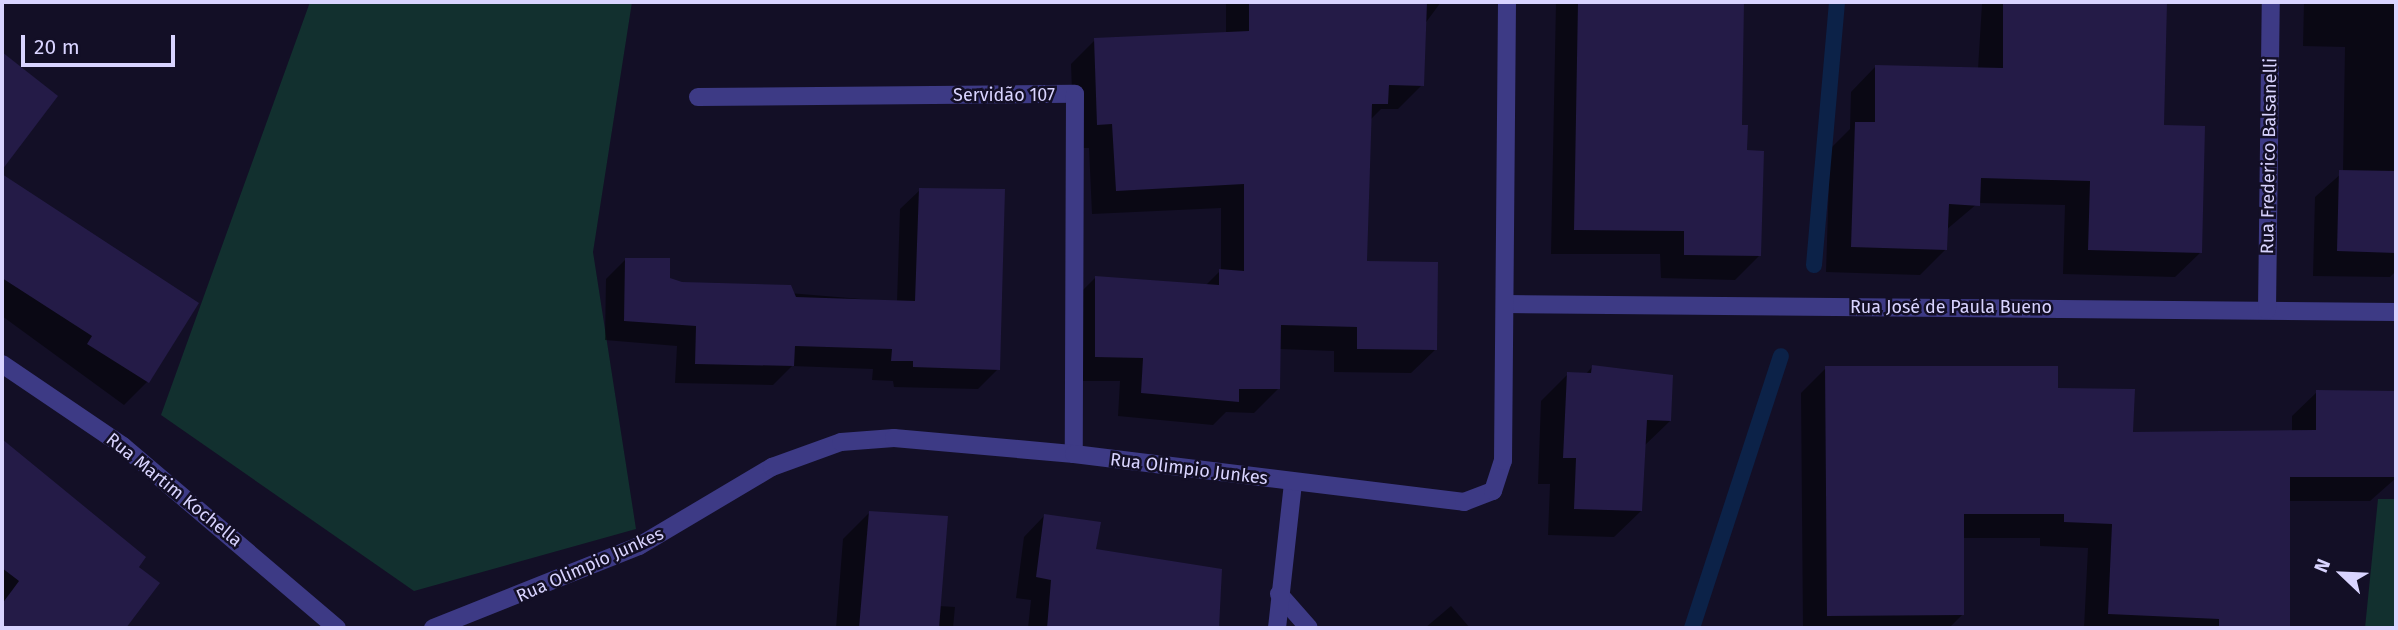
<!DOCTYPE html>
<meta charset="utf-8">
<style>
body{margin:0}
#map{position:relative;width:2398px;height:630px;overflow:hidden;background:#130f26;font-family:"Fira Sans",sans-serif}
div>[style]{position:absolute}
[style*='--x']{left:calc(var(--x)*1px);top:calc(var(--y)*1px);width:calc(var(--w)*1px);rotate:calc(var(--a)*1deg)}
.green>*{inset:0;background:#12302f}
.shadow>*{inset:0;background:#0007}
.stream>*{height:16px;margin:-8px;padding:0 8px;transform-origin:8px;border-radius:8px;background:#0c2248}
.building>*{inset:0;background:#241b47}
.service>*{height:18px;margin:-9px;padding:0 9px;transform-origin:9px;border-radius:9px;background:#3d3a85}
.minor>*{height:18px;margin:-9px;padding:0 9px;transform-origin:9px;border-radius:9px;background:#3d3a85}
span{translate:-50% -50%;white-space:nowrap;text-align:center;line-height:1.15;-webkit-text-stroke:5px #130f26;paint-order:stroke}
.street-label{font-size:18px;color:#d9d4ff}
.frame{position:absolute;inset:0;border:4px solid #d9d4ff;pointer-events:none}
.north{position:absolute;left:2307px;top:539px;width:70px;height:70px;-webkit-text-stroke:5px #130f26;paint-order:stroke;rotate:293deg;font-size:19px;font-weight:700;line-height:28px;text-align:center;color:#d9d4ff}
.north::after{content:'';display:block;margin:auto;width:24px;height:32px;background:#d9d4ff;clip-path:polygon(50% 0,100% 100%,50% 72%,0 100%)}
.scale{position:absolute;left:21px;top:35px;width:154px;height:32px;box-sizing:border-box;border:4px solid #d9d4ff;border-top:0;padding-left:9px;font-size:21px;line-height:24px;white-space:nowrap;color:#d9d4ff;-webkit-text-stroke:5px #130f26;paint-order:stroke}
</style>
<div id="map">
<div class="green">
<i style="clip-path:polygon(310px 2px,632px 2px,593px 252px,636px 529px,414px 591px,161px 415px)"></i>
<i style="clip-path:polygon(2378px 499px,2396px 499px,2396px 628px,2365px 628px)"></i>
</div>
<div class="shadow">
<i style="clip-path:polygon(1226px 2px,1441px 2px,1424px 25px,1422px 85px,1398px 109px,1381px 109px,1366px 124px,1365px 263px,1436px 349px,1411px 373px,1334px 372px,1334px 351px,1279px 349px,1278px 389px,1254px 413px,1226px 412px,1213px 425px,1118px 416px,1120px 381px,1071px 381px,1071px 302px,1095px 278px,1205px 286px,1221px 270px,1221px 208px,1092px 214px,1089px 148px,1074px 148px,1071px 64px,1095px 40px,1226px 34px)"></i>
<i style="clip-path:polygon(1556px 2px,1742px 2px,1740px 127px,1759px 256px,1735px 280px,1661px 278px,1660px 254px,1551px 254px)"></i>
<i style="clip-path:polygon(1938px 2px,2165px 2px,2162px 127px,2201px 252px,2175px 277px,2063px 274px,2065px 205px,1978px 203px,1946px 230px,1946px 249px,1920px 275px,1826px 272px,1830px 149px,1850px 129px,1851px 92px,1876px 66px,1978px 69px,1982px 4px)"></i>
<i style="clip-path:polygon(2304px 2px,2396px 2px,2396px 271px,2390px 277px,2313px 276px,2315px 197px,2343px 172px,2345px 47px,2303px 46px)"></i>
<i style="clip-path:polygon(9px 60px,56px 96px,2px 167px,2px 67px)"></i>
<i style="clip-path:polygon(2px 176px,196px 304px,147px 382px,124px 405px,2px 316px)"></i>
<i style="clip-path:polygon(920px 190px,998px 369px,978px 389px,894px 387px,893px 381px,872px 380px,873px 369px,792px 366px,773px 385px,675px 383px,677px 346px,605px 340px,606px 279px,626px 259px,682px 284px,897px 302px,900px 209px)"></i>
<i style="clip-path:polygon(1592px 367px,1670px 421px,1644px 446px,1641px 511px,1614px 537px,1548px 535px,1550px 484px,1538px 484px,1541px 401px,1568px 374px,1585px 375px)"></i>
<i style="clip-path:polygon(1826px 368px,2056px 389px,2132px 434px,2292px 432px,2292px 416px,2317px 392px,2396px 393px,2396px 478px,2370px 501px,2288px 501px,2288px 628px,2084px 628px,2088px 548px,2040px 546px,2040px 538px,1962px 538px,1963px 614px,1949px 628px,1803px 628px,1801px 393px)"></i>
<i style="clip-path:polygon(2px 444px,157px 583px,124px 628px,2px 628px)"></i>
<i style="clip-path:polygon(869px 513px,939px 606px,955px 607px,953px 628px,836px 628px,843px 539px)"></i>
<i style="clip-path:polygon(1044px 516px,1094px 551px,1221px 571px,1217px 628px,1028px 628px,1031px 600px,1016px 598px,1024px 537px)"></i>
<i style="clip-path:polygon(1451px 606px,1470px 628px,1425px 628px)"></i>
</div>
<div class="stream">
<i style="--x:1814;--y:265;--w:264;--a:-85"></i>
<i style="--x:1692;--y:628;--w:286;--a:-71.9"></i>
</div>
<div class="building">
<i style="clip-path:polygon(1249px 2px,1427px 2px,1424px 86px,1389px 85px,1388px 104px,1372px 104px,1367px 261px,1438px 262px,1437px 350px,1357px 349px,1357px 327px,1281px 325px,1280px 389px,1239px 389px,1239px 402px,1141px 393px,1143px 358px,1095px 357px,1095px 276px,1219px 285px,1219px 269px,1244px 271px,1244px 184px,1116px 191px,1112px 124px,1097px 125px,1094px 38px,1249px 31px)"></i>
<i style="clip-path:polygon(1578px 2px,1744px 2px,1742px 125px,1748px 125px,1747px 150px,1764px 151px,1761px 256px,1684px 255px,1684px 231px,1574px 230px)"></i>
<i style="clip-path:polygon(2003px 2px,2167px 2px,2164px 125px,2205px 126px,2202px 253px,2088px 250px,2090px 181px,1981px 178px,1980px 206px,1949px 204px,1947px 250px,1851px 247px,1855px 122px,1875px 122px,1875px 65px,2003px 68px)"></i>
<i style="clip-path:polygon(2px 52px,58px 96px,2px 170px)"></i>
<i style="clip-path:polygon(2339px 170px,2396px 171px,2396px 253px,2337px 251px)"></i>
<i style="clip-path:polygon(2px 174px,199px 303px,149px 383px,87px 344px,92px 336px,2px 278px)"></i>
<i style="clip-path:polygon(919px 188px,1005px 189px,1000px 370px,913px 367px,913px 361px,891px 361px,892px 349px,795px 346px,794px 366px,695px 364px,696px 326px,624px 321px,625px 258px,670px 258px,670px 278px,682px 282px,791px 285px,796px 297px,915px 301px)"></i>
<i style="clip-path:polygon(1592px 365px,1673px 375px,1671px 421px,1647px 420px,1642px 511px,1574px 509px,1576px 458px,1563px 458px,1567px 372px,1591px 373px)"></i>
<i style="clip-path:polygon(1825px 366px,2058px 366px,2058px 388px,2135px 389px,2133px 432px,2316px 430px,2316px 390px,2396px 391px,2396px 477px,2290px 477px,2290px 628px,2219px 628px,2219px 619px,2108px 614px,2112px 524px,2064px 522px,2064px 514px,1964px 514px,1964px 615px,1827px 616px)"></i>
<i style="clip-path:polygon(2px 439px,146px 557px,139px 567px,160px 583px,126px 628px,2px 628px,2px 604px,19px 581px,2px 568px)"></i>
<i style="clip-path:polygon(869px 511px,948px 516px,939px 628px,859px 628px)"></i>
<i style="clip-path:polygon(1044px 514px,1101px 522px,1096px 549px,1222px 569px,1219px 628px,1047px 628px,1051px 580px,1036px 577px)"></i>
</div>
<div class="service">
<i style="--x:1279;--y:594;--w:45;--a:48.6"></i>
<i style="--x:1277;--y:628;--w:147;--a:-83.7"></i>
</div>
<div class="minor">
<i style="--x:698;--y:97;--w:377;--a:-0.5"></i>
<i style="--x:1075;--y:94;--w:360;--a:90.2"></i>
<i style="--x:1506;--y:304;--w:890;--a:0.52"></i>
<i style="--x:2267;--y:310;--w:308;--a:-89.3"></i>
<i style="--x:2;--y:364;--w:146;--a:34.1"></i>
<i style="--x:123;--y:446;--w:281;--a:40.4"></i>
<i style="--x:433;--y:628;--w:222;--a:-21.7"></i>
<i style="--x:639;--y:546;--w:155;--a:-30.7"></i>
<i style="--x:772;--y:467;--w:73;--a:-19.9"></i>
<i style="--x:841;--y:442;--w:53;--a:-4.3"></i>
<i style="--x:894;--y:438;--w:181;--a:5.1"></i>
<i style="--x:1074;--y:454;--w:393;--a:7"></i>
<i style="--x:1464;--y:502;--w:31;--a:-21"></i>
<i style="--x:1493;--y:491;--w:32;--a:-72"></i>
<i style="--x:1503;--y:461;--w:459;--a:-89.5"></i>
</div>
<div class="street-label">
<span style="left:1004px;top:95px">Servidão 107</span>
<span style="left:2269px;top:156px;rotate:-89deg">Rua Frederico Balsanelli</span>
<span style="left:1951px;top:307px">Rua José de Paula Bueno</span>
<span style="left:1189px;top:469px;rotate:7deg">Rua Olimpio Junkes</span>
<span style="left:174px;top:490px;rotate:39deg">Rua Martim Kochella</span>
<span style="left:590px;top:565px;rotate:-24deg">Rua Olimpio Junkes</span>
</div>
<div class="frame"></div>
<div class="north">N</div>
<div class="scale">20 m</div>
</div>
